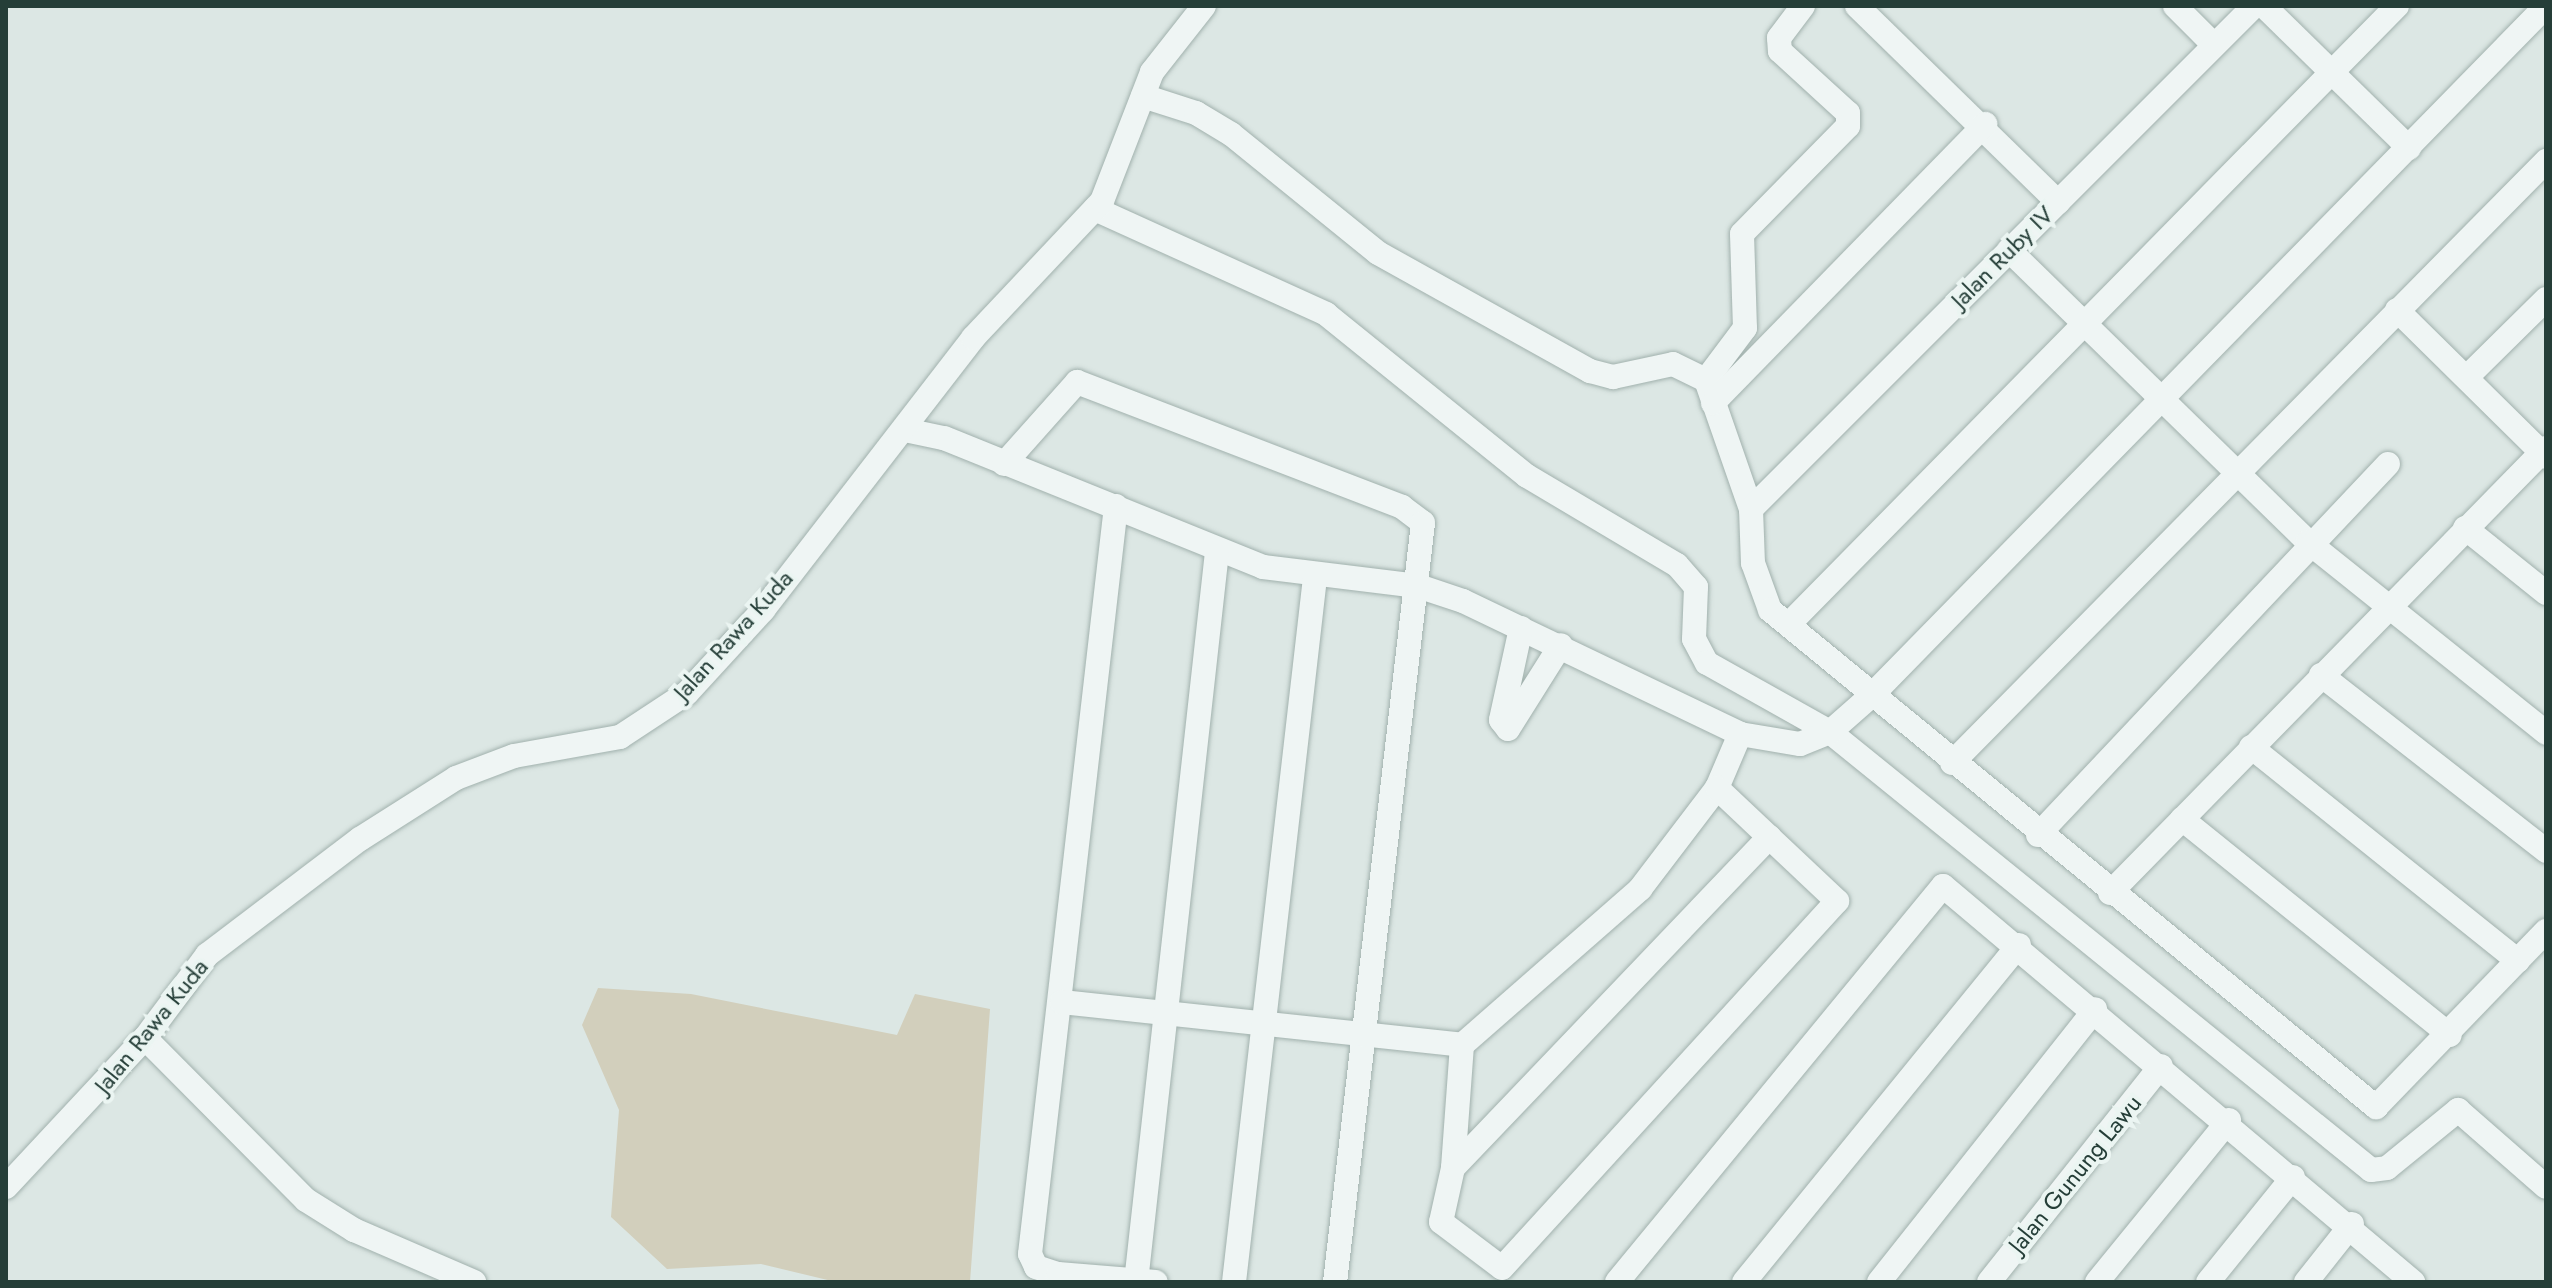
<!DOCTYPE html>
<style>
body{margin:0}
#map{position:relative;width:2552px;height:1288px;overflow:hidden;background:#dce7e4;font-family:Jost,sans-serif}
div>[style]{position:absolute}
[style*='--x']{left:calc(var(--x)*1px);top:calc(var(--y)*1px);width:calc(var(--w)*1px);rotate:calc(var(--a)*1deg)}
.green>*{inset:0;background:#d2cfbc}
.roads{filter:drop-shadow(0 0 2px #a1b1ad) drop-shadow(0 0 2px #a1b1ad)}
.minor>*{height:24px;margin:-12px;padding:0 12px;transform-origin:12px;border-radius:12px;background:#eff5f4}
span{translate:-50% -50%;white-space:nowrap;text-align:center;line-height:1.15;-webkit-text-stroke:8px #ebf5f2;paint-order:stroke}
.street-label{font-size:24px;color:#253e38}
.frame{position:absolute;inset:0;border:8px solid #253e38;pointer-events:none}
</style>
<div id="map">
<div class="green">
<i style="clip-path:polygon(598px 988px,691px 994px,897px 1035px,915px 994px,990px 1009px,970px 1282px,836px 1282px,761px 1264px,667px 1269px,611px 1217px,619px 1110px,582px 1025px)"></i>
</div>
<div class="roads">
<div class="minor">
<i style="--x:1803;--y:6;--w:40;--a:127"></i>
<i style="--x:1779;--y:38;--w:13;--a:86"></i>
<i style="--x:1780;--y:51;--w:92;--a:42.4"></i>
<i style="--x:1848;--y:113;--w:13;--a:90"></i>
<i style="--x:1848;--y:126;--w:151;--a:134.5"></i>
<i style="--x:1742;--y:234;--w:94;--a:88.2"></i>
<i style="--x:1745;--y:328;--w:65;--a:126.9"></i>
<i style="--x:1706;--y:380;--w:137;--a:70.8"></i>
<i style="--x:1751;--y:509;--w:54;--a:87.9"></i>
<i style="--x:1753;--y:563;--w:50;--a:70.1"></i>
<i style="--x:1770;--y:610;--w:784;--a:39.36"></i>
<i style="--x:2376;--y:1107;--w:245;--a:-46"></i>
<i style="--x:1857;--y:6;--w:281;--a:44.3"></i>
<i style="--x:2175;--y:6;--w:54;--a:45"></i>
<i style="--x:2264;--y:6;--w:203;--a:44.4"></i>
<i style="--x:1143;--y:96;--w:56;--a:17.8"></i>
<i style="--x:1196;--y:113;--w:41;--a:31"></i>
<i style="--x:1231;--y:134;--w:189;--a:39"></i>
<i style="--x:1378;--y:253;--w:243;--a:29.1"></i>
<i style="--x:1590;--y:371;--w:24;--a:15"></i>
<i style="--x:1613;--y:377;--w:61;--a:-12.2"></i>
<i style="--x:1673;--y:364;--w:37;--a:26"></i>
<i style="--x:1095;--y:209;--w:254;--a:24.4"></i>
<i style="--x:1326;--y:314;--w:258;--a:38.9"></i>
<i style="--x:1527;--y:476;--w:174;--a:30.7"></i>
<i style="--x:1677;--y:565;--w:29;--a:49"></i>
<i style="--x:1696;--y:587;--w:52;--a:92.2"></i>
<i style="--x:1694;--y:639;--w:27;--a:62"></i>
<i style="--x:1707;--y:663;--w:141;--a:29.3"></i>
<i style="--x:1830;--y:732;--w:696;--a:38.99"></i>
<i style="--x:2371;--y:1170;--w:16;--a:-7"></i>
<i style="--x:2387;--y:1168;--w:92;--a:-39.2"></i>
<i style="--x:2458;--y:1110;--w:117;--a:41.2"></i>
<i style="--x:2009;--y:250;--w:418;--a:44.3"></i>
<i style="--x:2308;--y:542;--w:305;--a:38.7"></i>
<i style="--x:2397;--y:310;--w:209;--a:44.6"></i>
<i style="--x:2467;--y:377;--w:111;--a:-44.6"></i>
<i style="--x:1713;--y:403;--w:390;--a:-45.7"></i>
<i style="--x:905;--y:430;--w:40;--a:12"></i>
<i style="--x:944;--y:438;--w:344;--a:22"></i>
<i style="--x:1263;--y:567;--w:156;--a:7"></i>
<i style="--x:1418;--y:586;--w:47;--a:18.4"></i>
<i style="--x:1463;--y:601;--w:307;--a:25.6"></i>
<i style="--x:1740;--y:734;--w:61;--a:9.5"></i>
<i style="--x:1800;--y:744;--w:32;--a:-22"></i>
<i style="--x:1830;--y:732;--w:56;--a:-41.4"></i>
<i style="--x:1872;--y:695;--w:964;--a:-45.63"></i>
<i style="--x:1004;--y:464;--w:110;--a:-48.3"></i>
<i style="--x:1077;--y:382;--w:348;--a:21"></i>
<i style="--x:1402;--y:507;--w:26;--a:37"></i>
<i style="--x:1423;--y:523;--w:764;--a:96.61"></i>
<i style="--x:1116;--y:506;--w:753;--a:96.56"></i>
<i style="--x:1030;--y:1254;--w:14;--a:65"></i>
<i style="--x:1036;--y:1267;--w:23;--a:18"></i>
<i style="--x:1058;--y:1274;--w:98;--a:4.7"></i>
<i style="--x:1751;--y:509;--w:711;--a:-45"></i>
<i style="--x:2465;--y:528;--w:104;--a:38.7"></i>
<i style="--x:1789;--y:624;--w:867;--a:-45.47"></i>
<i style="--x:1521;--y:628;--w:94;--a:102.3"></i>
<i style="--x:1501;--y:720;--w:11;--a:52"></i>
<i style="--x:1508;--y:729;--w:99;--a:-57.8"></i>
<i style="--x:2321;--y:675;--w:286;--a:38"></i>
<i style="--x:2251;--y:747;--w:342;--a:38.7"></i>
<i style="--x:1952;--y:763;--w:846;--a:-45.38"></i>
<i style="--x:2182;--y:819;--w:344;--a:38.9"></i>
<i style="--x:2038;--y:835;--w:510;--a:-46.67"></i>
<i style="--x:2110;--y:893;--w:623;--a:-45.59"></i>
<i style="--x:1062;--y:1002;--w:402;--a:6.1"></i>
<i style="--x:1462;--y:1045;--w:237;--a:-41.2"></i>
<i style="--x:1640;--y:889;--w:127;--a:-52.7"></i>
<i style="--x:1717;--y:788;--w:59;--a:-66.9"></i>
<i style="--x:145;--y:1038;--w:228;--a:45.2"></i>
<i style="--x:306;--y:1200;--w:57;--a:32"></i>
<i style="--x:354;--y:1230;--w:131;--a:23.4"></i>
<i style="--x:1462;--y:1045;--w:123;--a:94.2"></i>
<i style="--x:1453;--y:1168;--w:55;--a:102.5"></i>
<i style="--x:1441;--y:1222;--w:76;--a:37"></i>
<i style="--x:1502;--y:1268;--w:497;--a:-47.6"></i>
<i style="--x:1837;--y:901;--w:165;--a:-136.7"></i>
<i style="--x:1453;--y:1168;--w:458;--a:-46.3"></i>
<i style="--x:6;--y:1187;--w:204;--a:-47"></i>
<i style="--x:145;--y:1038;--w:104;--a:-53.2"></i>
<i style="--x:207;--y:955;--w:192;--a:-37.2"></i>
<i style="--x:360;--y:839;--w:114;--a:-32.4"></i>
<i style="--x:456;--y:778;--w:62;--a:-20.8"></i>
<i style="--x:514;--y:756;--w:108;--a:-10.2"></i>
<i style="--x:620;--y:737;--w:80;--a:-33.3"></i>
<i style="--x:687;--y:693;--w:113;--a:-47.5"></i>
<i style="--x:763;--y:610;--w:344;--a:-52.3"></i>
<i style="--x:973;--y:338;--w:188;--a:-46.7"></i>
<i style="--x:1102;--y:201;--w:138;--a:-68.8"></i>
<i style="--x:1152;--y:72;--w:84;--a:-51.8"></i>
<i style="--x:1136;--y:1282;--w:734;--a:-83.67"></i>
<i style="--x:1234;--y:1282;--w:709;--a:-83.44"></i>
<i style="--x:1617;--y:1282;--w:513;--a:-50.54"></i>
<i style="--x:1943;--y:886;--w:615;--a:40.12"></i>
<i style="--x:1744;--y:1282;--w:435;--a:-50.8"></i>
<i style="--x:1879;--y:1282;--w:348;--a:-51.6"></i>
<i style="--x:1989;--y:1282;--w:276;--a:-51.5"></i>
<i style="--x:2097;--y:1282;--w:209;--a:-50.8"></i>
<i style="--x:2208;--y:1282;--w:135;--a:-51"></i>
<i style="--x:2306;--y:1282;--w:74;--a:-51.6"></i>
</div>
</div>
<div class="street-label">
<span style="left:2002px;top:257px;rotate:-45deg">Jalan Ruby IV</span>
<span style="left:733px;top:635px;rotate:-48deg">Jalan Rawa Kuda</span>
<span style="left:151px;top:1026px;rotate:-51deg">Jalan Rawa Kuda</span>
<span style="left:2075px;top:1174px;rotate:-51deg">Jalan Gunung Lawu</span>
</div>
<div class="frame"></div>
</div>
